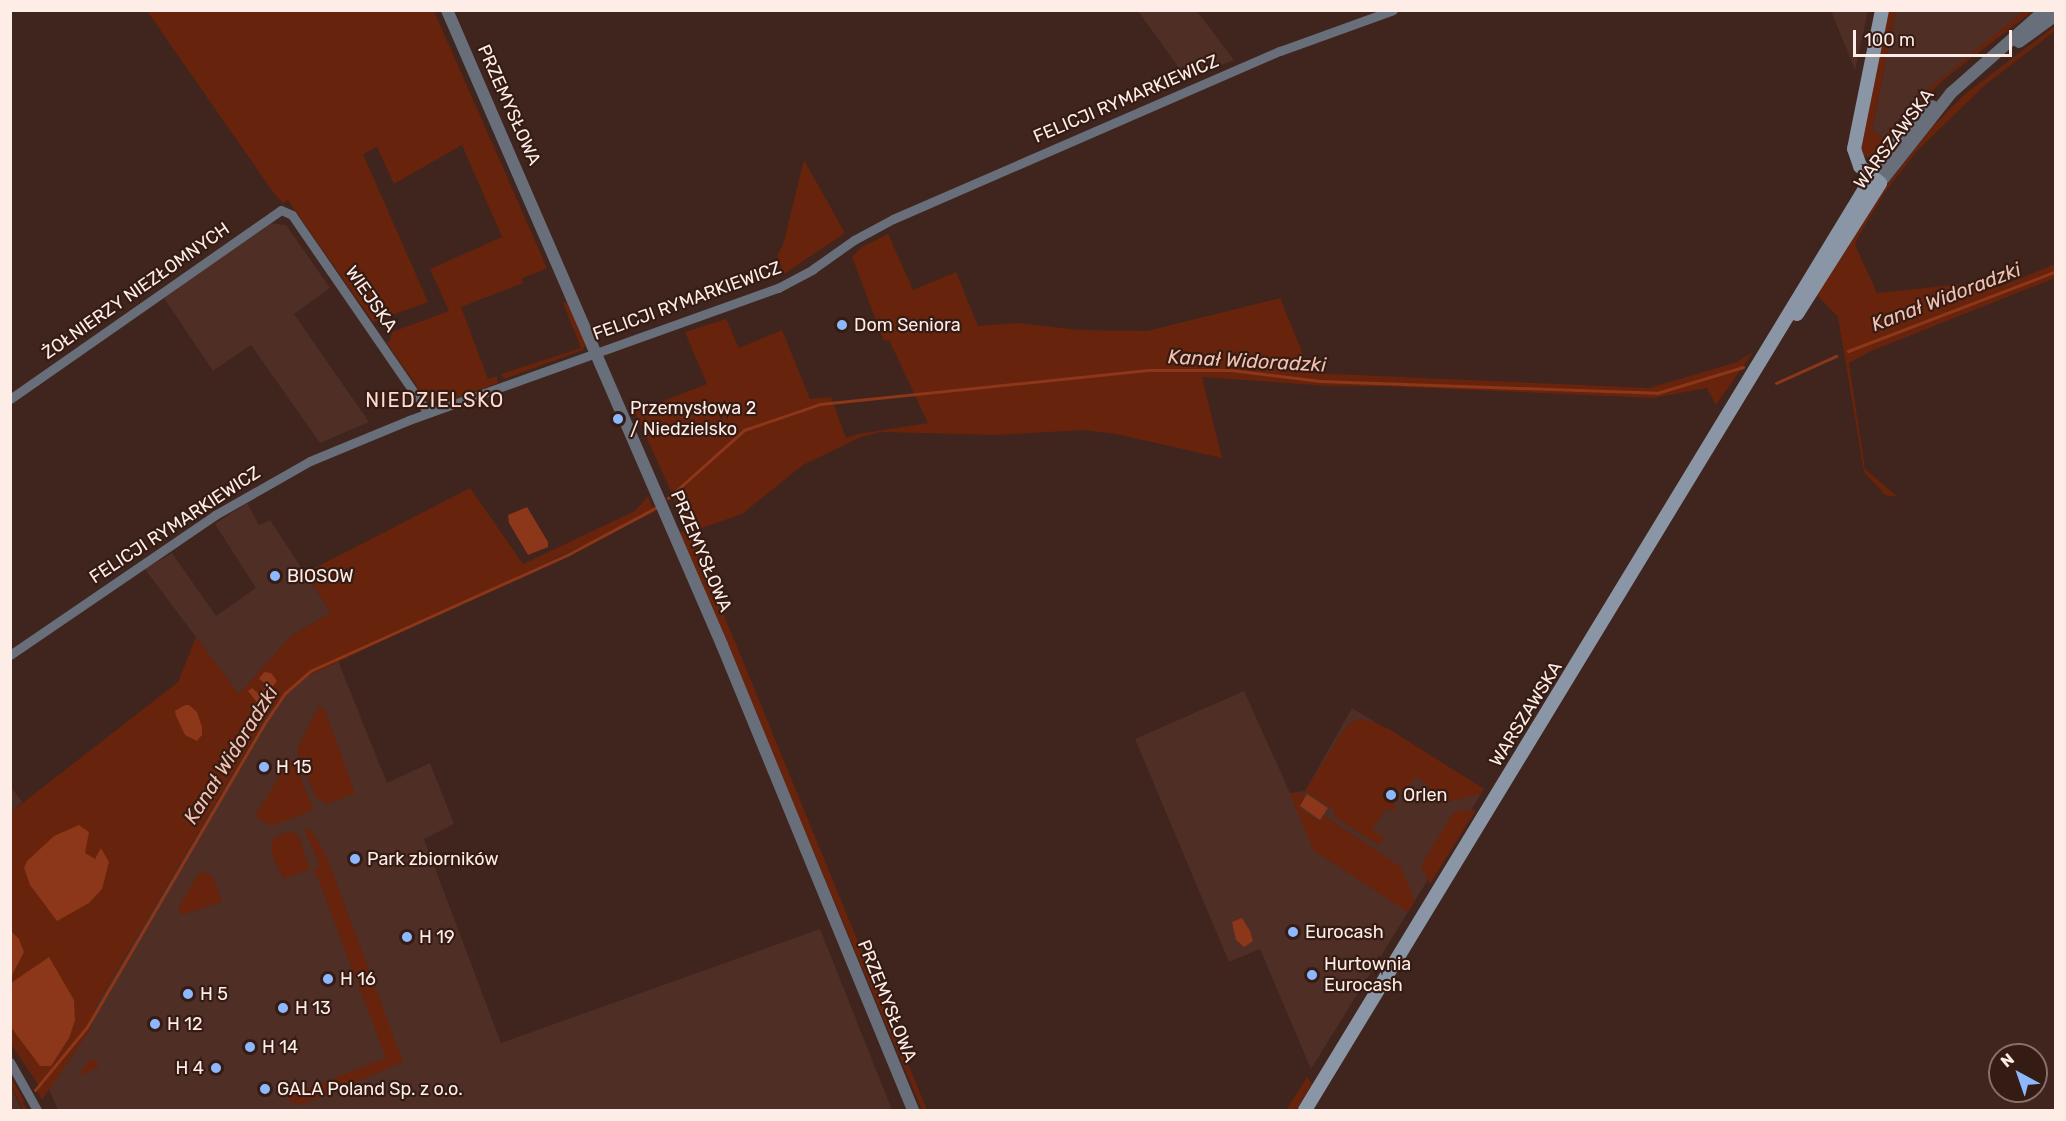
<!DOCTYPE html>
<meta charset="utf-8">
<style>
body{margin:0}
#map{position:relative;width:2066px;height:1121px;overflow:hidden;background:#3f251d;font-family:Rubik,sans-serif}
div>[style]{position:absolute}
[style*='--x']{left:calc(var(--x)*1px);top:calc(var(--y)*1px);width:calc(var(--w)*1px);rotate:calc(var(--a)*1deg)}
.built>*{inset:0;background:#4f2e25}
.green>*{inset:0;background:#67230b}
.water>*{inset:0;background:#8c361a}
.stream>*{height:3px;margin:-1.5px;padding:0 1.5px;transform-origin:1.5px;border-radius:1.5px;background:#8c361a}
.minor>*{height:9px;margin:-4.5px;padding:0 4.5px;transform-origin:4.5px;border-radius:4.5px;background:#696f7a}
.tertiary>*{height:12px;margin:-6px;padding:0 6px;transform-origin:6px;border-radius:6px;background:#696f7a}
.secondary>*{height:14px;margin:-7px;padding:0 7px;transform-origin:7px;border-radius:7px;background:#8a95a6}
.dots>*{width:16px;height:16px;translate:-50% -50%;box-sizing:border-box;border:3px solid #341c14;border-radius:50%}
span{translate:-50% -50%;white-space:nowrap;text-align:center;line-height:1.15;-webkit-text-stroke:4.5px #341c14;paint-order:stroke}
.street-label{font-size:18px;color:#feece7}
.poi-label{font-size:18px;color:#feece7}
.left{translate:0 -50%;text-align:left}
.right{translate:-100% -50%;text-align:right}
.water-label{font-size:20px;color:#f2c1b1;font-style:italic}
.neighbourhood-label{font-size:20px;color:#fddbd0;letter-spacing:1.5px}
.frame{position:absolute;inset:0;border:12px solid #feece7;pointer-events:none}
.north{position:absolute;left:1988px;top:1043px;width:60px;height:60px;box-sizing:border-box;background:#341c14;border:2px solid #856f68;border-radius:50%;rotate:320deg;font-size:16px;font-weight:700;line-height:24px;text-align:center;color:#feece7}
.north::after{content:'';display:block;margin:auto;width:21px;height:27px;background:#8eb8fd;clip-path:polygon(50% 0,100% 100%,50% 72%,0 100%)}
.scale{position:absolute;left:1853px;top:30px;width:159px;height:27px;box-sizing:border-box;border:3px solid #feece7;border-top:0;padding-left:8px;font-size:18px;line-height:21px;white-space:nowrap;color:#feece7;-webkit-text-stroke:4px #341c14;paint-order:stroke}
</style>
<div id="map">
<div class="built">
<i style="clip-path:polygon(1138px 11px,1197px 11px,1234px 60px,1187px 79px)"></i>
<i style="clip-path:polygon(1831px 11px,1868px 11px,1855px 70px)"></i>
<i style="clip-path:polygon(1896px 11px,2025px 11px,1919px 96px,1884px 138px,1872px 130px)"></i>
<i style="clip-path:polygon(268px 223px,286px 225px,330px 288px,294px 314px,369px 422px,320px 443px,251px 345px,213px 371px,164px 298px)"></i>
<i style="clip-path:polygon(247px 503px,259px 525px,270px 520px,331px 613px,291px 636px,239px 695px,145px 569px,172px 553px,216px 616px,256px 588px,215px 524px)"></i>
<i style="clip-path:polygon(338px 661px,387px 783px,430px 763px,454px 824px,424px 839px,501px 1043px,820px 929px,892px 1110px,58px 1110px,48px 1087px,90px 1030px,97px 1004px,271px 709px,304px 678px)"></i>
<i style="clip-path:polygon(1244px 691px,1290px 793px,1305px 791px,1352px 708px,1484px 789px,1311px 1069px,1260px 949px,1229px 962px,1135px 739px)"></i>
<i style="clip-path:polygon(11px 787px,22px 802px,11px 812px)"></i>
<i style="clip-path:polygon(11px 1087px,17px 1100px,22px 1110px,11px 1110px)"></i>
</div>
<div class="green">
<i style="clip-path:polygon(2025px 10px,2033px 11px,1948px 76px,1922px 100px,1908px 119px,1902px 116px,1919px 96px)"></i>
<i style="clip-path:polygon(147px 11px,434px 11px,547px 268px,521px 279px,523px 283px,461px 307px,488px 379px,497px 376px,498px 383px,446px 402px,434px 403px,424px 396px,386px 342px,390px 341px,392px 332px,449px 311px,430px 269px,502px 237px,462px 145px,394px 184px,377px 147px,363px 154px,428px 302px,373px 322px,288px 200px,283px 203px,273px 192px)"></i>
<i style="clip-path:polygon(1888px 11px,1896px 11px,1872px 130px,1884px 138px,1897px 123px,1902px 128px,1882px 155px,1870px 158px,1864px 156px,1861px 148px)"></i>
<i style="clip-path:polygon(2055px 26px,2055px 31px,1984px 86px,1917px 151px,1885px 192px,1858px 237px,1855px 245px,1877px 293px,1981px 282px,1999px 287px,2055px 264px,2055px 278px,1871px 351px,1849px 363px,1865px 469px,1898px 497px,1885px 495px,1864px 472px,1838px 317px,1815px 293px,1890px 181px,1933px 126px,1965px 94px)"></i>
<i style="clip-path:polygon(804px 160px,845px 233px,784px 274px,777px 256px,783px 245px)"></i>
<i style="clip-path:polygon(888px 234px,913px 290px,956px 272px,978px 326px,1018px 323px,1080px 330px,1147px 331px,1280px 298px,1311px 373px,1649px 388px,1737px 362px,1753px 352px,1716px 405px,1707px 388px,1653px 398px,1383px 386px,1328px 386px,1202px 377px,1222px 458px,1116px 434px,1083px 430px,997px 435px,881px 432px,861px 437px,803px 465px,742px 514px,690px 532px,927px 1110px,922px 1110px,679px 532px,689px 531px,635px 412px,707px 384px,685px 332px,726px 319px,739px 348px,782px 330px,810px 399px,831px 397px,846px 438px,858px 434px,928px 423px,889px 340px,884px 341px,852px 257px,862px 247px)"></i>
<i style="clip-path:polygon(569px 302px,586px 343px,583px 350px,504px 379px,501px 374px,581px 348px,563px 303px)"></i>
<i style="clip-path:polygon(470px 488px,523px 564px,635px 511px,648px 496px,654px 512px,304px 678px,271px 709px,97px 1004px,90px 1030px,42px 1100px,37px 1091px,39px 1086px,11px 1044px,11px 812px,178px 682px,196px 637px,239px 694px,291px 636px,331px 613px,305px 573px)"></i>
<i style="clip-path:polygon(319px 706px,325px 710px,355px 793px,327px 804px,316px 797px,298px 753px,298px 747px)"></i>
<i style="clip-path:polygon(1358px 719px,1371px 721px,1389px 729px,1484px 789px,1481px 794px,1440px 803px,1424px 792px,1428px 785px,1415px 777px,1405px 792px,1396px 787px,1390px 796px,1394px 799px,1391px 803px,1396px 806px,1393px 811px,1386px 808px,1372px 830px,1384px 837px,1379px 845px,1333px 816px,1336px 811px,1305px 791px,1339px 737px,1348px 725px)"></i>
<i style="clip-path:polygon(293px 760px,313px 807px,309px 812px,274px 825px,266px 824px,255px 816px,289px 761px)"></i>
<i style="clip-path:polygon(1290px 793px,1305px 793px,1299px 808px,1320px 821px,1324px 816px,1401px 867px,1415px 901px,1408px 912px,1313px 850px)"></i>
<i style="clip-path:polygon(1476px 810px,1430px 884px,1421px 865px,1452px 815px,1458px 811px)"></i>
<i style="clip-path:polygon(310px 828px,327px 857px,403px 1062px,301px 1105px,289px 1101px,287px 1096px,386px 1058px,314px 868px,320px 866px,305px 831px)"></i>
<i style="clip-path:polygon(288px 832px,295px 833px,299px 837px,310px 869px,283px 879px,271px 852px,271px 844px,275px 837px)"></i>
<i style="clip-path:polygon(205px 871px,213px 877px,222px 902px,181px 915px,178px 908px,198px 875px)"></i>
<i style="clip-path:polygon(91px 1058px,100px 1067px,77px 1076px)"></i>
<i style="clip-path:polygon(10px 1075px,24px 1101px,22px 1103px,28px 1110px,23px 1110px,11px 1085px)"></i>
<i style="clip-path:polygon(1307px 1077px,1312px 1084px,1296px 1110px,1286px 1110px)"></i>
</div>
<div class="water">
<i style="clip-path:polygon(527px 507px,548px 542px,548px 547px,528px 555px,509px 523px,508px 515px)"></i>
<i style="clip-path:polygon(264px 672px,271px 673px,277px 681px,259px 705px,248px 691px,252px 688px,258px 693px,264px 690px,266px 684px,259px 679px)"></i>
<i style="clip-path:polygon(185px 705px,189px 705px,197px 712px,202px 727px,202px 735px,197px 741px,185px 735px,176px 716px,175px 711px)"></i>
<i style="clip-path:polygon(1307px 794px,1328px 808px,1320px 820px,1300px 806px)"></i>
<i style="clip-path:polygon(79px 825px,89px 832px,85px 853px,95px 859px,101px 848px,109px 862px,102px 889px,89px 903px,57px 921px,30px 885px,24px 868px,27px 861px,54px 836px)"></i>
<i style="clip-path:polygon(1242px 918px,1250px 931px,1253px 941px,1244px 947px,1236px 940px,1232px 922px)"></i>
<i style="clip-path:polygon(11px 931px,19px 939px,24px 952px,11px 977px)"></i>
<i style="clip-path:polygon(49px 957px,74px 1000px,75px 1021px,69px 1038px,51px 1066px,40px 1066px,10px 1026px,11px 983px)"></i>
</div>
<div class="stream">
<i style="--x:1848;--y:351;--w:223;--a:-21"></i>
<i style="--x:1776;--y:383;--w:66;--a:-24.2"></i>
<i style="--x:668;--y:498;--w:102;--a:-41.8"></i>
<i style="--x:744;--y:430;--w:80;--a:-18.9"></i>
<i style="--x:820;--y:404;--w:330;--a:-5.9"></i>
<i style="--x:1148;--y:370;--w:83;--a:0"></i>
<i style="--x:1231;--y:370;--w:90;--a:7"></i>
<i style="--x:1320;--y:381;--w:337;--a:2"></i>
<i style="--x:1657;--y:393;--w:90;--a:-16.8"></i>
<i style="--x:35;--y:1090;--w:82;--a:-50.5"></i>
<i style="--x:87;--y:1027;--w:351;--a:-59.7"></i>
<i style="--x:264;--y:724;--w:37;--a:-56"></i>
<i style="--x:285;--y:693;--w:33;--a:-41"></i>
<i style="--x:310;--y:671;--w:284;--a:-24.3"></i>
<i style="--x:569;--y:554;--w:98;--a:-28.1"></i>
</div>
<div class="minor">
<i style="--x:10;--y:399;--w:330;--a:-34.9"></i>
<i style="--x:281;--y:210;--w:12;--a:24"></i>
<i style="--x:292;--y:215;--w:240;--a:55.5"></i>
<i style="--x:10;--y:655;--w:248;--a:-34.3"></i>
<i style="--x:215;--y:515;--w:109;--a:-29.6"></i>
<i style="--x:310;--y:461;--w:107;--a:-22.5"></i>
<i style="--x:409;--y:420;--w:392;--a:-19.7"></i>
<i style="--x:778;--y:288;--w:40;--a:-28"></i>
<i style="--x:813;--y:269;--w:50;--a:-35.3"></i>
<i style="--x:854;--y:240;--w:44;--a:-28.3"></i>
<i style="--x:893;--y:219;--w:422;--a:-23.5"></i>
<i style="--x:1280;--y:51;--w:120;--a:-19.9"></i>
<i style="--x:10;--y:1062;--w:55;--a:60.6"></i>
</div>
<div class="tertiary">
<i style="--x:447;--y:10;--w:692;--a:66.58"></i>
<i style="--x:722;--y:645;--w:503;--a:67.67"></i>
<i style="--x:2019;--y:42;--w:46;--a:-36.1"></i>
<i style="--x:1872;--y:177;--w:44;--a:-54.2"></i>
<i style="--x:1898;--y:141;--w:49;--a:-45"></i>
<i style="--x:1880;--y:183;--w:115;--a:-51.7"></i>
<i style="--x:1951;--y:93;--w:125;--a:-41.4"></i>
</div>
<div class="secondary">
<i style="--x:1797;--y:314;--w:155;--a:-57.6"></i>
<i style="--x:1880;--y:183;--w:26;--a:-140"></i>
<i style="--x:1860;--y:166;--w:18;--a:-109"></i>
<i style="--x:1854;--y:149;--w:142;--a:-78.6"></i>
<i style="--x:1305;--y:1110;--w:1092;--a:-58.71"></i>
</div>
<div class="dots">
<i style="left:842px;top:325px;background:#8eb8fd"></i>
<i style="left:618px;top:419px;background:#8eb8fd"></i>
<i style="left:275px;top:576px;background:#8eb8fd"></i>
<i style="left:264px;top:767px;background:#8eb8fd"></i>
<i style="left:1391px;top:795px;background:#8eb8fd"></i>
<i style="left:355px;top:859px;background:#8eb8fd"></i>
<i style="left:1293px;top:932px;background:#8eb8fd"></i>
<i style="left:407px;top:937px;background:#8eb8fd"></i>
<i style="left:1312px;top:975px;background:#8eb8fd"></i>
<i style="left:328px;top:979px;background:#8eb8fd"></i>
<i style="left:188px;top:994px;background:#8eb8fd"></i>
<i style="left:283px;top:1008px;background:#8eb8fd"></i>
<i style="left:155px;top:1024px;background:#8eb8fd"></i>
<i style="left:250px;top:1047px;background:#8eb8fd"></i>
<i style="left:216px;top:1068px;background:#8eb8fd"></i>
<i style="left:265px;top:1089px;background:#8eb8fd"></i>
</div>
<div class="street-label">
<span style="left:1126px;top:99px;rotate:-23deg">FELICJI RYMARKIEWICZ</span>
<span style="left:509px;top:105px;rotate:66deg">PRZEMYSŁOWA</span>
<span style="left:1894px;top:139px;rotate:-53deg">WARSZAWSKA</span>
<span style="left:136px;top:291px;rotate:-35deg">ŻOŁNIERZY NIEZŁOMNYCH</span>
<span style="left:371px;top:299px;rotate:55deg">WIEJSKA</span>
<span style="left:687px;top:301px;rotate:-20deg">FELICJI RYMARKIEWICZ</span>
<span style="left:175px;top:525px;rotate:-33deg">FELICJI RYMARKIEWICZ</span>
<span style="left:701px;top:551px;rotate:67deg">PRZEMYSŁOWA</span>
<span style="left:1526px;top:714px;rotate:-58deg">WARSZAWSKA</span>
<span style="left:887px;top:1001px;rotate:68deg">PRZEMYSŁOWA</span>
</div>
<div class="poi-label">
<span class="left" style="left:854px;top:325px">Dom Seniora</span>
<span class="left" style="left:630px;top:419px">Przemysłowa 2<br>/ Niedzielsko</span>
<span class="left" style="left:287px;top:576px">BIOSOW</span>
<span class="left" style="left:276px;top:767px">H 15</span>
<span class="left" style="left:1403px;top:795px">Orlen</span>
<span class="left" style="left:367px;top:859px">Park zbiorników</span>
<span class="left" style="left:1305px;top:932px">Eurocash</span>
<span class="left" style="left:419px;top:937px">H 19</span>
<span class="left" style="left:1324px;top:975px">Hurtownia<br>Eurocash</span>
<span class="left" style="left:340px;top:979px">H 16</span>
<span class="left" style="left:200px;top:994px">H 5</span>
<span class="left" style="left:295px;top:1008px">H 13</span>
<span class="left" style="left:167px;top:1024px">H 12</span>
<span class="left" style="left:262px;top:1047px">H 14</span>
<span class="right" style="left:204px;top:1068px">H 4</span>
<span class="left" style="left:277px;top:1089px">GALA Poland Sp. z o.o.</span>
</div>
<div class="water-label">
<span style="left:1946px;top:297px;rotate:-21deg">Kanał Widoradzki</span>
<span style="left:1247px;top:361px;rotate:3deg">Kanał Widoradzki</span>
<span style="left:231px;top:755px;rotate:-58deg">Kanał Widoradzki</span>
</div>
<div class="neighbourhood-label">
<span style="left:435px;top:400px">NIEDZIELSKO</span>
</div>
<div class="frame"></div>
<div class="north">N</div>
<div class="scale">100 m</div>
</div>
